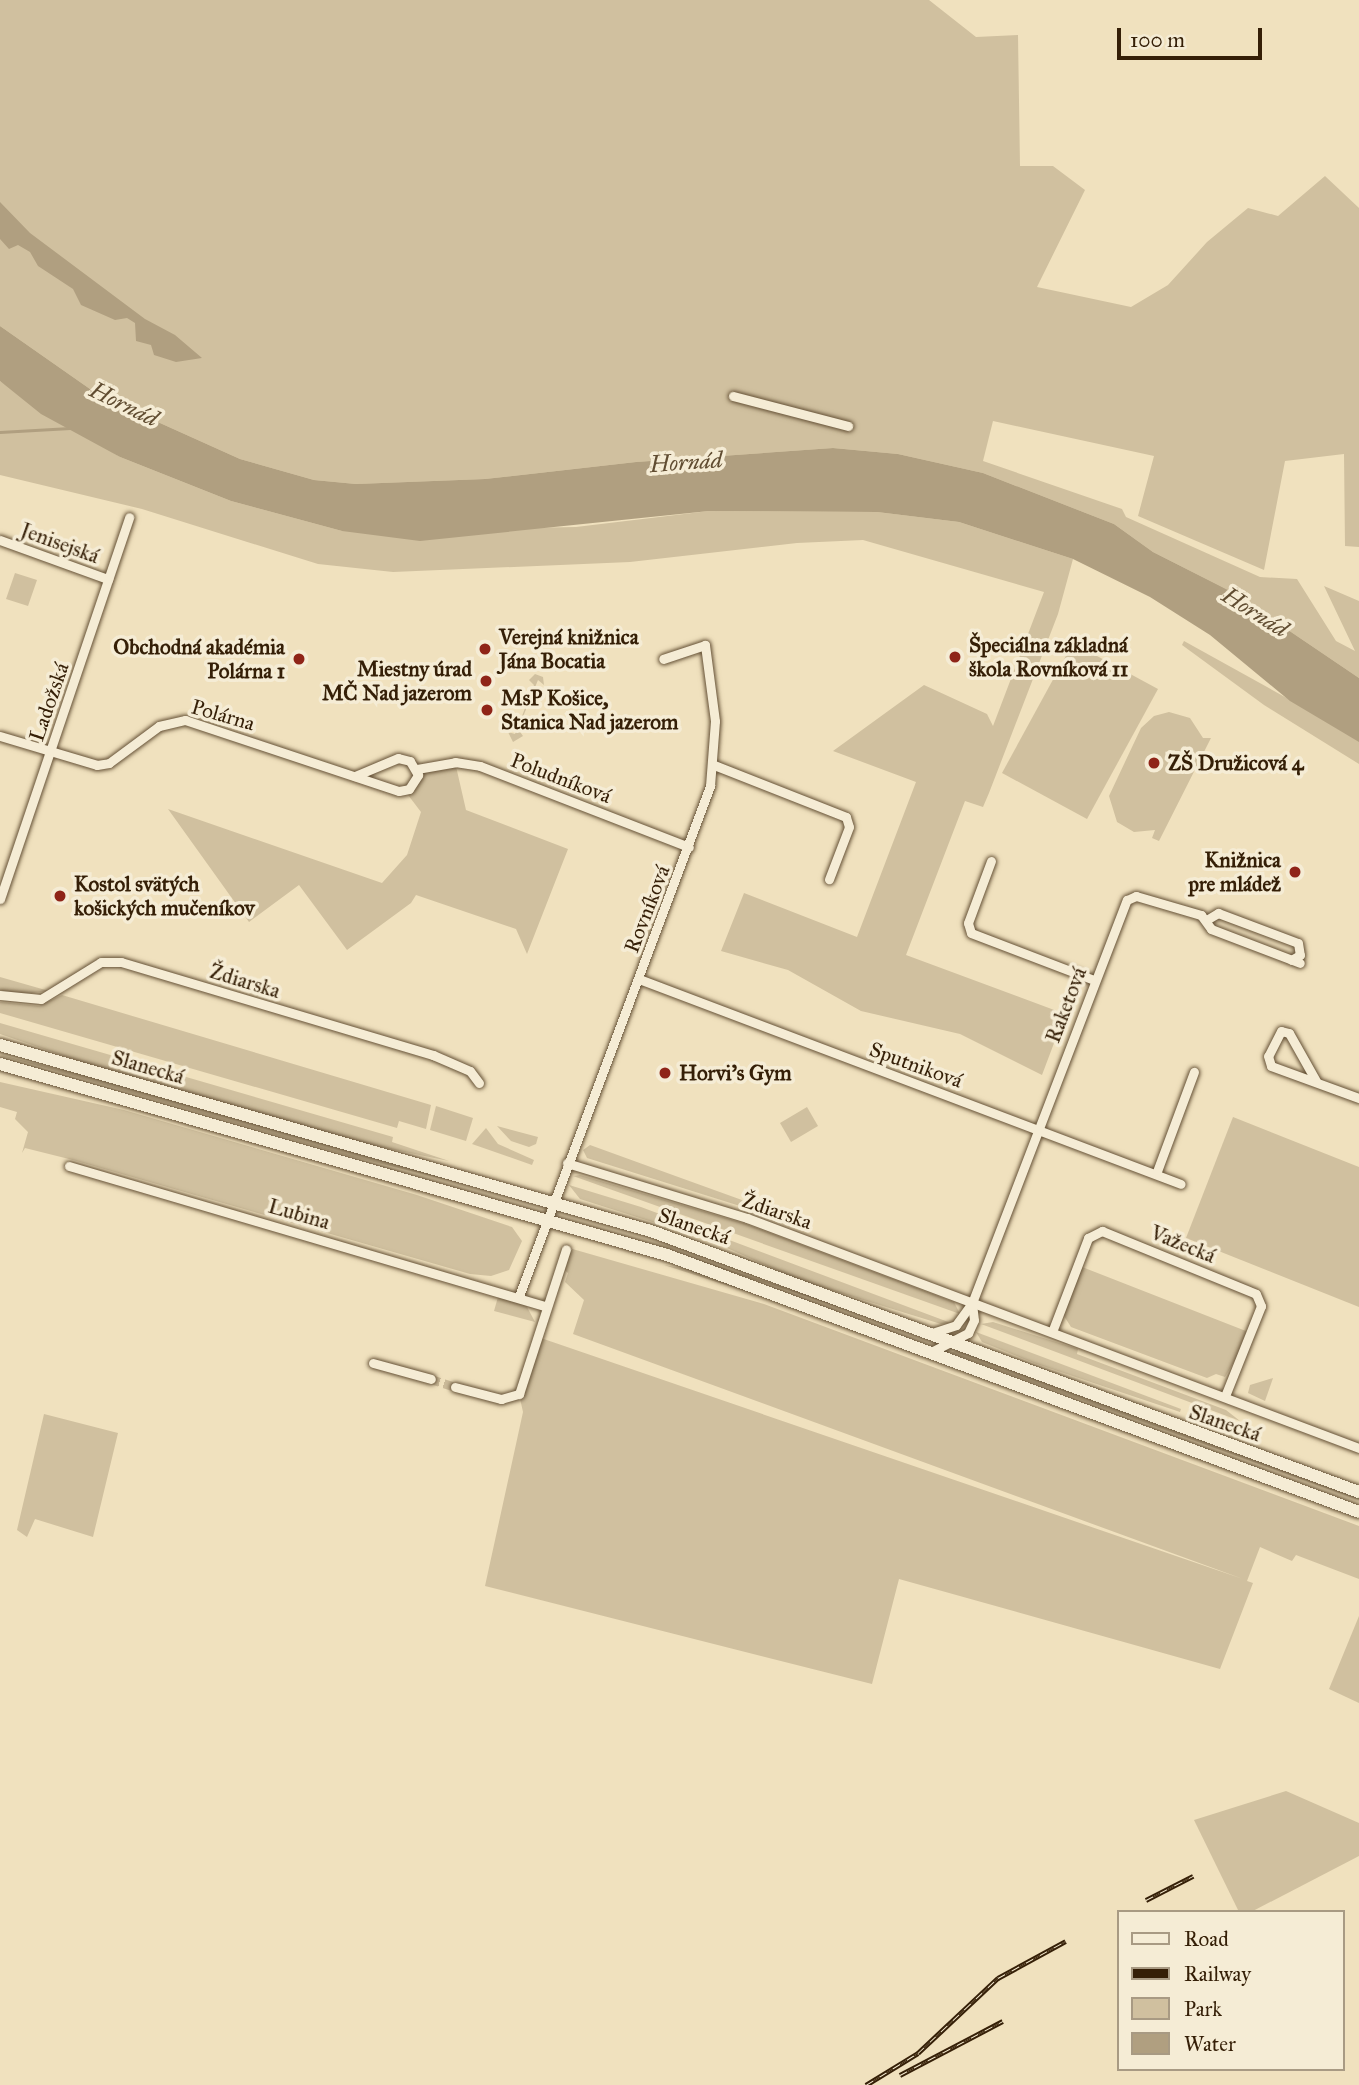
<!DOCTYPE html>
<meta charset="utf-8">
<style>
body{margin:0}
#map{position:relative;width:1359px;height:2085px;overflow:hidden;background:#f0e1be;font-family:"IM FELL Great Primer",serif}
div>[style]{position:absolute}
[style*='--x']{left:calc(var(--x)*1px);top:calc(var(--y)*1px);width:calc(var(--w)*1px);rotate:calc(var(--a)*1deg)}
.green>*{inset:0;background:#d0c09f}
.water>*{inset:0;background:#b09f80}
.stream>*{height:2.5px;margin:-1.25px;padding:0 1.25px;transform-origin:1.25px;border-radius:1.25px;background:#b09f80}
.minor-tunnel>*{height:9px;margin-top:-4.5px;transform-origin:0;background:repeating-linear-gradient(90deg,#cbba99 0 9px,transparent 0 13.5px)}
.roads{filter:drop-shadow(0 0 2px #645035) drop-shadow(0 0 2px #645035)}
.minor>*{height:9px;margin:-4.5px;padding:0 4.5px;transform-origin:4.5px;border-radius:4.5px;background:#f5ecd5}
.secondary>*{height:12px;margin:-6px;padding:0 6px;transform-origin:6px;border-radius:6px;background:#f5ecd5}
.rail>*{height:5px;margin-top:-2.5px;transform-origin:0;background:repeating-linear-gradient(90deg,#f5ecd5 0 8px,#351f07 0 16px);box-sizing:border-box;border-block:2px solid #351f07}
.dots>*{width:19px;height:19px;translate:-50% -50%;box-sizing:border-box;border:4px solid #f5ecd5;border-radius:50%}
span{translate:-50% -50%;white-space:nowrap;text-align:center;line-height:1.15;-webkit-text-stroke:7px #f5ecd5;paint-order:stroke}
.street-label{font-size:21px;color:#351f07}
.poi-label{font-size:21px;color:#351f07;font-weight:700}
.left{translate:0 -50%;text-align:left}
.right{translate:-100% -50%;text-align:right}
.water-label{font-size:23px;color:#604c31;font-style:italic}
.legend{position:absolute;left:1117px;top:1910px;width:228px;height:161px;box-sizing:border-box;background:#f5ecd5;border:2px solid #a89a83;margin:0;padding:9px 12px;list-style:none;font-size:21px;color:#351f07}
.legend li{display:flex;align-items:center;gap:14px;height:35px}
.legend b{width:35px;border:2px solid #a89a83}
.scale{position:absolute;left:1117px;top:28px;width:145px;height:32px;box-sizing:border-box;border:4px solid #351f07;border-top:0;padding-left:9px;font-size:21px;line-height:24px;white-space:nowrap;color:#351f07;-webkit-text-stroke:5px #f5ecd5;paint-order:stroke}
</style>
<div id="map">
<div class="green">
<i style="clip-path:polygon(0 0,929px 0,976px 37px,1018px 35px,1020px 166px,1053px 166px,1085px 190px,1037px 287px,1131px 307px,1168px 285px,1207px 242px,1248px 208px,1278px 216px,1325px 176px,1359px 208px,1359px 547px,1345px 546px,1344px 454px,1285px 461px,1264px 570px,1138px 516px,1154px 456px,993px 421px,983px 461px,1122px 509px,1126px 517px,1260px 577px,1297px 579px,1336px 641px,1355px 651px,1324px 586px,1359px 601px,1359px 678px,1232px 592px,1153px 552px,1114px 524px,983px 473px,898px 454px,833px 448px,636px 462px,485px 479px,356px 484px,314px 480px,240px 459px,100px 396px,0 326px)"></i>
<i style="clip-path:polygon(0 381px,120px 457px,231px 501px,342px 531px,576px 527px,709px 511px,877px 512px,959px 522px,1073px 559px,1058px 614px,989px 793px,983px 807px,965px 801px,906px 955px,1065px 1014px,1042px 1075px,960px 1034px,861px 1011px,788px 970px,721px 951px,744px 893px,857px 937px,916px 782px,833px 751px,924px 685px,987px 714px,993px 726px,1044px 592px,863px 540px,797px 543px,630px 562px,393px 572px,318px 564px,142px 509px,0 475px)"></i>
<i style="clip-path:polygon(15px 573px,37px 580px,28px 606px,6px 599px)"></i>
<i style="clip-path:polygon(1184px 641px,1359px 738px,1359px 764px,1264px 705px,1182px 645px)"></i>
<i style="clip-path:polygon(1073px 643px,1158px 689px,1087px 819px,1002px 773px)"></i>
<i style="clip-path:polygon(535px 674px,543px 677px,544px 685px,538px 680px,518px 729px,523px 736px,513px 742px,508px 732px,515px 734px,534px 685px,529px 680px)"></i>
<i style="clip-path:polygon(1169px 712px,1190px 718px,1203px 738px,1211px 738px,1159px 841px,1152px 838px,1155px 830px,1134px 832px,1117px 822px,1109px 796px,1141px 728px,1154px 716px)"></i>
<i style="clip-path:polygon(455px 762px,466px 810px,568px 849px,527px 954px,516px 929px,416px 895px,411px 903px,347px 950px,299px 885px,249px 922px,168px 809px,382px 883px,407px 855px,421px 812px,405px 791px,417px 769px)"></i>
<i style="clip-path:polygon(0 977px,49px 991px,16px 995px,0 990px)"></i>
<i style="clip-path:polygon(62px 995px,431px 1105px,426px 1129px,399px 1121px,397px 1128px,0 1013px,0 1002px,39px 1006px)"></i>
<i style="clip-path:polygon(0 1023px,393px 1137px,392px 1142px,449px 1161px,356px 1142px,85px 1063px,0 1034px)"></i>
<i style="clip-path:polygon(0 1055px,101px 1079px,518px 1197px,353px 1157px)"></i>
<i style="clip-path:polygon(0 1082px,124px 1110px,417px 1195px,512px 1227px,522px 1241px,509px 1270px,491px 1276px,470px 1274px,73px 1160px,25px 1148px,22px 1153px,28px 1132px,15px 1119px,17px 1112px,0 1107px)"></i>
<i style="clip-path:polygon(436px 1106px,473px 1118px,466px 1141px,430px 1130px)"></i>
<i style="clip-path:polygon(807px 1107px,818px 1126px,791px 1142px,780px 1123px)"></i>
<i style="clip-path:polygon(1233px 1117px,1359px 1167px,1359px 1307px,1186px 1238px)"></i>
<i style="clip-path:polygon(497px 1126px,538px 1137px,536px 1144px,529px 1147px,511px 1141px)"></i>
<i style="clip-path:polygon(486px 1128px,498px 1144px,534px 1160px,532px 1165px,472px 1144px)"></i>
<i style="clip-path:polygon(590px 1145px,681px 1178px,753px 1204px,740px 1206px,587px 1158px,583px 1150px)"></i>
<i style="clip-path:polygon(580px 1175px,746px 1224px,954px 1302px,960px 1314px,573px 1176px)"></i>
<i style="clip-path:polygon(569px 1185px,641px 1207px,951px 1323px,941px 1324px,799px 1280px,709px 1240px,580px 1199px)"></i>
<i style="clip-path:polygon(564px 1217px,852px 1309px,935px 1341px,851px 1311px)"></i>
<i style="clip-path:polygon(569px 1248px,764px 1304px,1359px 1526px,1359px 1579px,1296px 1555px,1292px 1561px,1260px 1547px,1247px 1581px,1253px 1583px,1220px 1669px,899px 1579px,872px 1684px,485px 1586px,523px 1412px,519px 1394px,535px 1336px,1243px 1579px,573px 1334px,584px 1300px,565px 1282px,568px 1273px,563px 1269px)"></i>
<i style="clip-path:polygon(664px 1265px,693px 1270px,1359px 1519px,766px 1298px)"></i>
<i style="clip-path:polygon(1077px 1265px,1251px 1333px,1225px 1377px,1216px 1374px,1207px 1378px,1071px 1327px,1064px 1316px)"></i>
<i style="clip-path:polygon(498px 1297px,526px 1305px,535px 1322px,494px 1311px)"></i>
<i style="clip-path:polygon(993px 1322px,1078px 1349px,1077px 1354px,1226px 1410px,1240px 1421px,981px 1324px)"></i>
<i style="clip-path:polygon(976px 1332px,1181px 1409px,1180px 1412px,1034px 1363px,982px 1342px)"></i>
<i style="clip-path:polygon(959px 1349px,1359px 1498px,1359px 1500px,951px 1353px)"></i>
<i style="clip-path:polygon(1273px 1378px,1265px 1401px,1248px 1393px,1250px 1385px)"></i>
<i style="clip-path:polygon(44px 1414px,118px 1433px,93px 1537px,35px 1519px,27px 1537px,17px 1530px)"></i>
<i style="clip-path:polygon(1359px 1616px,1359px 1703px,1329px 1689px)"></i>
<i style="clip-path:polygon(1286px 1791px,1359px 1823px,1359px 1856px,1251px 1912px,1239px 1912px,1194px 1820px)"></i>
</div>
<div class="water">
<i style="clip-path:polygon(0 202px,30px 233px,145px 319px,175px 335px,202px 358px,176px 362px,154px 355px,151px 345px,136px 341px,135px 323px,127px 318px,115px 320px,81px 305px,73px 289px,38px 266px,30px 252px,18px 245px,9px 249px,0 239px)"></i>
<i style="clip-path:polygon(0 326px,100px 396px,240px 459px,314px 480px,356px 484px,485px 479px,636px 462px,833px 448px,898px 454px,983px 473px,1114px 524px,1153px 552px,1232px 592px,1359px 678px,1359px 742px,1290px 701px,1210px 635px,1150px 597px,1073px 559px,959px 522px,877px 512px,709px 511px,420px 541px,342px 531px,231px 501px,120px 457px,41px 414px,0 381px)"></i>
</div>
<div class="stream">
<i style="--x:0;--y:432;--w:70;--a:-3.3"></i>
</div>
<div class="minor-tunnel">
<i style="--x:431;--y:1379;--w:25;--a:18"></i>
</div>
<div class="roads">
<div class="minor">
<i style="--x:733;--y:396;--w:119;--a:14.6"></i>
<i style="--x:0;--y:540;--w:115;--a:19.9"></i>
<i style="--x:0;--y:736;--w:101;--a:16.6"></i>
<i style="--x:97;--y:765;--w:12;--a:-9"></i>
<i style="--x:109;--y:763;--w:62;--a:-36.5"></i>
<i style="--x:159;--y:726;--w:27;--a:-13"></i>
<i style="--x:185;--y:720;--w:225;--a:18.4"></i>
<i style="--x:399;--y:791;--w:10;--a:-11"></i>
<i style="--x:409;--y:789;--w:17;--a:-57"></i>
<i style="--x:418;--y:775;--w:16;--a:-120"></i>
<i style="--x:410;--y:761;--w:12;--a:-166"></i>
<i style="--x:398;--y:758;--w:47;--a:157.3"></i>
<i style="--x:714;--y:765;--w:142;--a:21.5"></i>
<i style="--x:846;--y:817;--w:10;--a:73"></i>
<i style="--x:849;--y:827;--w:56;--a:111"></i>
<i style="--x:417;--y:769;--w:39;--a:-10"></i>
<i style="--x:455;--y:762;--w:25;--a:9"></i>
<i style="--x:480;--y:766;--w:224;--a:21.2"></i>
<i style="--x:991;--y:861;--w:66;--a:110.4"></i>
<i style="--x:968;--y:923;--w:10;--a:73"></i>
<i style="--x:971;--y:933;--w:132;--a:20.9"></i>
<i style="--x:0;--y:899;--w:403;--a:-71.3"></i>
<i style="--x:1208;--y:919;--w:12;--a:-31"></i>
<i style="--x:1218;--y:913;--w:85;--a:20.6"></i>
<i style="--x:1298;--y:943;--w:12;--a:81"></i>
<i style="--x:1300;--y:955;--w:10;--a:151"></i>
<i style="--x:639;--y:979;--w:579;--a:20.72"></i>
<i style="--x:0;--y:995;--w:41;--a:5.6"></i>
<i style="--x:41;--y:999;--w:70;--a:-31.7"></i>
<i style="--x:101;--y:962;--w:20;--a:0"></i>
<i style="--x:121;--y:962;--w:326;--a:16.6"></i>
<i style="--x:433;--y:1055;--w:40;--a:23.4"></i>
<i style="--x:470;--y:1071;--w:15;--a:53"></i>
<i style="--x:1316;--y:1081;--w:55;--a:-119.4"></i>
<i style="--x:1289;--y:1033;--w:8;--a:-166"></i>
<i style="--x:1281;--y:1031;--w:28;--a:117"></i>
<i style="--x:1268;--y:1056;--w:10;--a:73"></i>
<i style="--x:1271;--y:1066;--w:94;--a:20"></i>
<i style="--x:567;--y:1163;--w:188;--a:17"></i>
<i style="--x:747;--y:1218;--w:654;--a:20.6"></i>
<i style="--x:69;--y:1166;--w:496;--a:16.4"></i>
<i style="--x:1156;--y:1174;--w:109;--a:-69.6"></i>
<i style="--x:519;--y:1296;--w:545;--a:-69.47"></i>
<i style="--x:710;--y:786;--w:65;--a:-85.6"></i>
<i style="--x:715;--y:721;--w:77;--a:-97.5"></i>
<i style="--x:705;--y:645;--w:44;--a:161.6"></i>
<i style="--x:1052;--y:1332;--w:101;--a:-69"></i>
<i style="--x:1088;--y:1238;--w:16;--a:-27"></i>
<i style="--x:1102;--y:1231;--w:166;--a:22.2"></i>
<i style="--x:1256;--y:1294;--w:13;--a:67"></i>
<i style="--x:1261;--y:1306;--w:97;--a:111.8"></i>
<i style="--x:932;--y:1333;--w:25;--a:-18"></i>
<i style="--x:956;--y:1325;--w:27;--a:-54"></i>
<i style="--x:972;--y:1303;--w:432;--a:-69"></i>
<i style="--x:1127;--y:900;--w:10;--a:-24"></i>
<i style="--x:1136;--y:896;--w:68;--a:16.3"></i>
<i style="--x:1201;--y:915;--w:17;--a:54"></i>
<i style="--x:1211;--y:929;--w:95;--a:20.9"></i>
<i style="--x:931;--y:1352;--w:42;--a:-27.2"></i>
<i style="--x:968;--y:1333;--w:14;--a:-65"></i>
<i style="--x:974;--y:1320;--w:17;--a:-97"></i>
<i style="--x:373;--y:1363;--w:60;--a:15.4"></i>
<i style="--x:455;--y:1387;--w:48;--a:14.6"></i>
<i style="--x:501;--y:1399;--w:19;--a:-16"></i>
<i style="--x:519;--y:1394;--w:152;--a:-72"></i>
</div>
<div class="secondary">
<i style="--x:0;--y:1045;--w:677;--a:15.95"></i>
<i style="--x:651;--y:1231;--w:755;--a:20.24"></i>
<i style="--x:0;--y:1064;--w:694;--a:15.98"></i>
<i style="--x:667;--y:1255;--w:738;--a:20.37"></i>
</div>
</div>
<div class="rail">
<i style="--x:1146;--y:1900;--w:53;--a:-27.1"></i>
<i style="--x:900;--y:2075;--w:116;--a:-27.7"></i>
<i style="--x:866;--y:2085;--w:61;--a:-31.6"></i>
<i style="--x:918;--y:2053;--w:110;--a:-43.2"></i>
<i style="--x:998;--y:1978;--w:77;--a:-28.6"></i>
</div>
<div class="dots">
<i style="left:485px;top:649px;background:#8f2418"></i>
<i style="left:955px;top:657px;background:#8f2418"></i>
<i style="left:299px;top:659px;background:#8f2418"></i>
<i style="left:486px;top:681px;background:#8f2418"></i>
<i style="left:487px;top:710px;background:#8f2418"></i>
<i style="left:1154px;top:763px;background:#8f2418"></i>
<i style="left:1295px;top:872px;background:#8f2418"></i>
<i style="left:60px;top:896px;background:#8f2418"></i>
<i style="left:665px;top:1073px;background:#8f2418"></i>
</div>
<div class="street-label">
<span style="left:60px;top:543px;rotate:20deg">Jenisejská</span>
<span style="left:49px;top:702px;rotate:-71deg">Ladožská</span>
<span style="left:223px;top:715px;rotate:16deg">Polárna</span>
<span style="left:561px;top:778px;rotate:21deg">Poludníková</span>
<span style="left:647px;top:909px;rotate:-69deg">Rovníková</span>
<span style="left:245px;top:981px;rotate:17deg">Ždiarska</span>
<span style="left:1066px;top:1005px;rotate:-69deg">Raketová</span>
<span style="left:916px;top:1065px;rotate:20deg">Sputniková</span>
<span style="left:148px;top:1067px;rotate:16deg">Slanecká</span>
<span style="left:777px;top:1211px;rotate:19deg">Ždiarska</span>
<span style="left:299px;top:1214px;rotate:16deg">Lubina</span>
<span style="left:694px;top:1226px;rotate:19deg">Slanecká</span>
<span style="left:1183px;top:1244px;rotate:22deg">Važecká</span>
<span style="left:1225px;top:1423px;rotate:19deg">Slanecká</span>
</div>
<div class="poi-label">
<span class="left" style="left:499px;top:649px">Verejná knižnica<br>Jána Bocatia</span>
<span class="left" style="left:969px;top:657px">Špeciálna základná<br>škola Rovníková 11</span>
<span class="right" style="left:285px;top:659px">Obchodná akadémia<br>Polárna 1</span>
<span class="right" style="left:472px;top:681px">Miestny úrad<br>MČ Nad jazerom</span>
<span class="left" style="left:501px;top:710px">MsP Košice,<br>Stanica Nad jazerom</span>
<span class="left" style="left:1168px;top:763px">ZŠ Družicová 4</span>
<span class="right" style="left:1281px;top:872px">Knižnica<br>pre mládež</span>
<span class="left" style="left:74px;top:896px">Kostol svätých<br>košických mučeníkov</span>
<span class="left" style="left:679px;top:1073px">Horvi's Gym</span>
</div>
<div class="water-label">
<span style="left:124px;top:404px;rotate:26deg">Hornád</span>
<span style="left:686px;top:462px;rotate:-4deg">Hornád</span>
<span style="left:1255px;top:612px;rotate:32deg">Hornád</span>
</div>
<ul class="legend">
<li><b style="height:9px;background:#f5ecd5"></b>Road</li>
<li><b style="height:9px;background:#351f07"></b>Railway</li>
<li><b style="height:19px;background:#d0c09f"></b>Park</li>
<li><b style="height:19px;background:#b09f80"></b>Water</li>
</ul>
<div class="scale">100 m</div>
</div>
